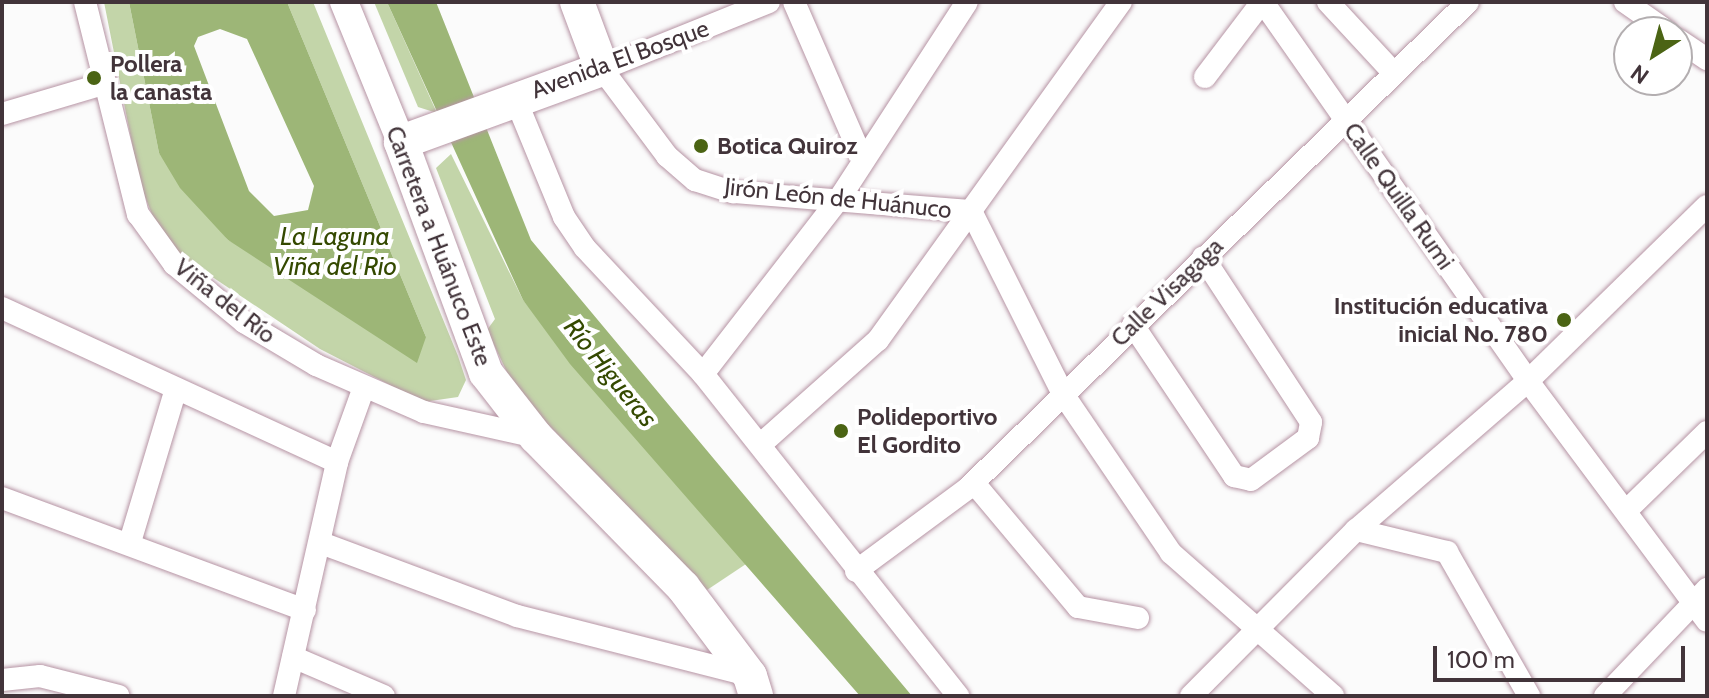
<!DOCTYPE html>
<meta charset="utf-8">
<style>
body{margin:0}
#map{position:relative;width:1709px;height:698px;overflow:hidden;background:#fbfbfb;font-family:Cabin,sans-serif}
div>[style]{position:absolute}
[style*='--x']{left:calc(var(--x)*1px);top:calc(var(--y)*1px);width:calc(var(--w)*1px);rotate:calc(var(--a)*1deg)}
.green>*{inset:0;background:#c3d5a9}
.water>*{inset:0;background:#9db677}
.roads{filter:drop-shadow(0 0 2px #b694a4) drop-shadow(0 0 2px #b694a4)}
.minor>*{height:22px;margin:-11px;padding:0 11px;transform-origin:11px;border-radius:11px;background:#fff}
.major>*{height:28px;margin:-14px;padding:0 14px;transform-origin:14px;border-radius:14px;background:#fff}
.highway>*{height:34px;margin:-17px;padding:0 17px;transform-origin:17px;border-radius:17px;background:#fff}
.dots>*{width:22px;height:22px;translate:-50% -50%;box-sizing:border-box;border:4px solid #fff;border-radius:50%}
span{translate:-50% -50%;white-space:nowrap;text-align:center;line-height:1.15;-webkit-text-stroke:8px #fff;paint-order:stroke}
.street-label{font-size:24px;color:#42343a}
.poi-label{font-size:24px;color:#42343a;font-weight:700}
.left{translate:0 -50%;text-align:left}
.right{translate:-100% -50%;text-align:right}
.water-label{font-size:26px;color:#344900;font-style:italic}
.frame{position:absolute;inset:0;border:4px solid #42343a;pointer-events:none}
.north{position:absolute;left:1613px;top:16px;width:80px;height:80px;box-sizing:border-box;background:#fff;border:2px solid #b3aeb0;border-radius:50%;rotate:216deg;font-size:22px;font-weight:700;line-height:32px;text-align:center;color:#42343a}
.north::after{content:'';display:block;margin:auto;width:28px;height:36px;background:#4b6414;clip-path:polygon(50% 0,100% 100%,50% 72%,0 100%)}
.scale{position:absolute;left:1433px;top:646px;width:252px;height:36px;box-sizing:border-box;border:4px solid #42343a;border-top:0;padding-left:10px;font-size:24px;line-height:28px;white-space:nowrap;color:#42343a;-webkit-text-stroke:6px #fff;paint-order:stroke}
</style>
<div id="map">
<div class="green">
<i style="clip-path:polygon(104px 2px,129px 2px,159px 153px,228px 240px,426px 337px,287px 2px,313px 2px,458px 356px,466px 380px,458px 397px,423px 402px,320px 349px,184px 258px,157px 227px,140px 184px)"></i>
<i style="clip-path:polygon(374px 2px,387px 2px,437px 113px,418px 107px)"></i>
<i style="clip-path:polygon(451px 154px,523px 300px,746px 564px,707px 590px,516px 391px,487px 330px,495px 319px,436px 168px)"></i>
</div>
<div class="water">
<i style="clip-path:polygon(evenodd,129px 2px,287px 2px,426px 337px,417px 363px,228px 240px,180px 188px,159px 153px,129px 2px,220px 29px,247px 39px,314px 186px,308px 210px,274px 216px,249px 191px,194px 46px,198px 37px,220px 29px)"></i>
<i style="clip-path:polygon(387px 2px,436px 2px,531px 240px,912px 696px,860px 696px,570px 364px,523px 300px)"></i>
</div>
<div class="roads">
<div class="minor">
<i style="--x:85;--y:2;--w:219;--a:76"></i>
<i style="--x:138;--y:214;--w:62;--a:54.2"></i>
<i style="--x:174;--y:264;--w:91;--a:39.6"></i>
<i style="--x:244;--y:322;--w:84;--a:30.8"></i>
<i style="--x:316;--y:365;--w:118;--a:23.5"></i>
<i style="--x:424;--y:412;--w:115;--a:12.6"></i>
<i style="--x:769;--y:2;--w:180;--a:158.1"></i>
<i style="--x:602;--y:69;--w:109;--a:53.2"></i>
<i style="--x:667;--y:156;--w:37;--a:41"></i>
<i style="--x:695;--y:180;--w:40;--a:18"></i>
<i style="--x:733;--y:192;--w:239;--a:4.6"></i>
<i style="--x:971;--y:211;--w:205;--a:63.3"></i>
<i style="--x:1063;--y:394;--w:192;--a:55.8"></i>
<i style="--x:1171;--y:553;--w:216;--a:41.4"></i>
<i style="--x:794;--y:2;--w:173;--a:66.5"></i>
<i style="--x:1263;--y:2;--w:462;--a:55"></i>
<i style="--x:1528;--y:381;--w:299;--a:53.3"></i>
<i style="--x:1328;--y:2;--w:94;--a:47.2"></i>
<i style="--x:1625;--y:2;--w:52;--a:34.9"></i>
<i style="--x:1677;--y:39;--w:36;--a:34"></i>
<i style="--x:1205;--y:77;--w:94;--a:-52.8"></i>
<i style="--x:515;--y:98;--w:129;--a:67.6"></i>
<i style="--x:564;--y:217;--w:37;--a:56"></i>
<i style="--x:585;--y:248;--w:173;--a:46.9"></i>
<i style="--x:703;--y:374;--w:411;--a:51.6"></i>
<i style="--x:2;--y:114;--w:105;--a:-16.5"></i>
<i style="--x:2;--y:308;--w:369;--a:24.7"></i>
<i style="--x:1133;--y:325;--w:182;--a:56.2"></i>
<i style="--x:1234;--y:476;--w:17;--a:13"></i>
<i style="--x:1251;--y:480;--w:71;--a:-36.4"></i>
<i style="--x:1308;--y:438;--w:16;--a:-79"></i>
<i style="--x:1311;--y:422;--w:197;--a:-123.2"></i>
<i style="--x:703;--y:374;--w:225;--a:-52.2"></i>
<i style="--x:841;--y:196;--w:231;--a:-57"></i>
<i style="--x:760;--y:445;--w:158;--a:-41.7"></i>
<i style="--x:878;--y:340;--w:416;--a:-54.3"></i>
<i style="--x:974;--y:483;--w:162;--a:50"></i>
<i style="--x:1078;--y:607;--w:61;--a:10.4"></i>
<i style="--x:2;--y:498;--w:323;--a:20.3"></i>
<i style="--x:1626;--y:511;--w:113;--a:-44.3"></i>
<i style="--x:1356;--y:530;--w:94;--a:13.6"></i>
<i style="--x:1447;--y:552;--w:166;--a:60.3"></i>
<i style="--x:130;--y:542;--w:160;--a:-73.3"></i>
<i style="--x:321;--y:543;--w:209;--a:20.4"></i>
<i style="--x:517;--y:616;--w:239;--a:14.3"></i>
<i style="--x:856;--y:571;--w:139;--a:-36.5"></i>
<i style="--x:968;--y:488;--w:697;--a:-44.19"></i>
<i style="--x:293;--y:657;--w:99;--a:23.2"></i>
<i style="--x:2;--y:680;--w:38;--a:-6"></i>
<i style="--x:40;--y:676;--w:81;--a:14.2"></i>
<i style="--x:284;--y:696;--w:240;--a:-77.2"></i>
<i style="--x:337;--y:462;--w:80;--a:-70.2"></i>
<i style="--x:1191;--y:696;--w:234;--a:-45.2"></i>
<i style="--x:1356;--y:530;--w:228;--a:-40.9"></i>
<i style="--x:1528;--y:381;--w:250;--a:-44.4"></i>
<i style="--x:1605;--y:696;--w:148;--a:-46.4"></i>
</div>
<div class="major">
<i style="--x:344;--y:2;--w:151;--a:67.8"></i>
</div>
<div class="highway">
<i style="--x:577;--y:2;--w:72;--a:69.5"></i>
<i style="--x:602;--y:69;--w:214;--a:160"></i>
<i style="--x:401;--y:142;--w:246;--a:69.8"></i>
<i style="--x:486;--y:373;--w:81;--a:52"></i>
<i style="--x:536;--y:437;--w:210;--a:45.6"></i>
<i style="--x:683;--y:587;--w:111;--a:53"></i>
<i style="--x:750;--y:676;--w:21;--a:73"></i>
</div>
</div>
<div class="dots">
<i style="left:94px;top:78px;background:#4b6414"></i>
<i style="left:701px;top:146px;background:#4b6414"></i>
<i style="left:1564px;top:320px;background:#4b6414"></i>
<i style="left:841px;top:431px;background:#4b6414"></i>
</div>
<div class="street-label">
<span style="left:620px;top:59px;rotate:-20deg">Avenida El Bosque</span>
<span style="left:1399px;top:196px;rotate:55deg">Calle Quilla Rumi</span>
<span style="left:838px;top:198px;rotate:6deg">Jirón León de Huánuco</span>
<span style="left:439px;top:246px;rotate:69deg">Carretera a Huánuco Este</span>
<span style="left:1167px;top:292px;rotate:-44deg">Calle Visagaga</span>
<span style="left:225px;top:301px;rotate:38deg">Viña del Río</span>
</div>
<div class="poi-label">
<span class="left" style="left:110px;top:78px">Pollera<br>la canasta</span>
<span class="left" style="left:717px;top:146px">Botica Quiroz</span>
<span class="right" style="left:1548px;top:320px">Institución educativa<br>inicial No. 780</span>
<span class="left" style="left:857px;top:431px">Polideportivo<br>El Gordito</span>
</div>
<div class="water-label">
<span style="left:335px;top:252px">La Laguna<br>Viña del Rio</span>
<span style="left:610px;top:373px;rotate:51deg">Río Higueras</span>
</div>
<div class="frame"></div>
<div class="north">N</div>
<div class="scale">100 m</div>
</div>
